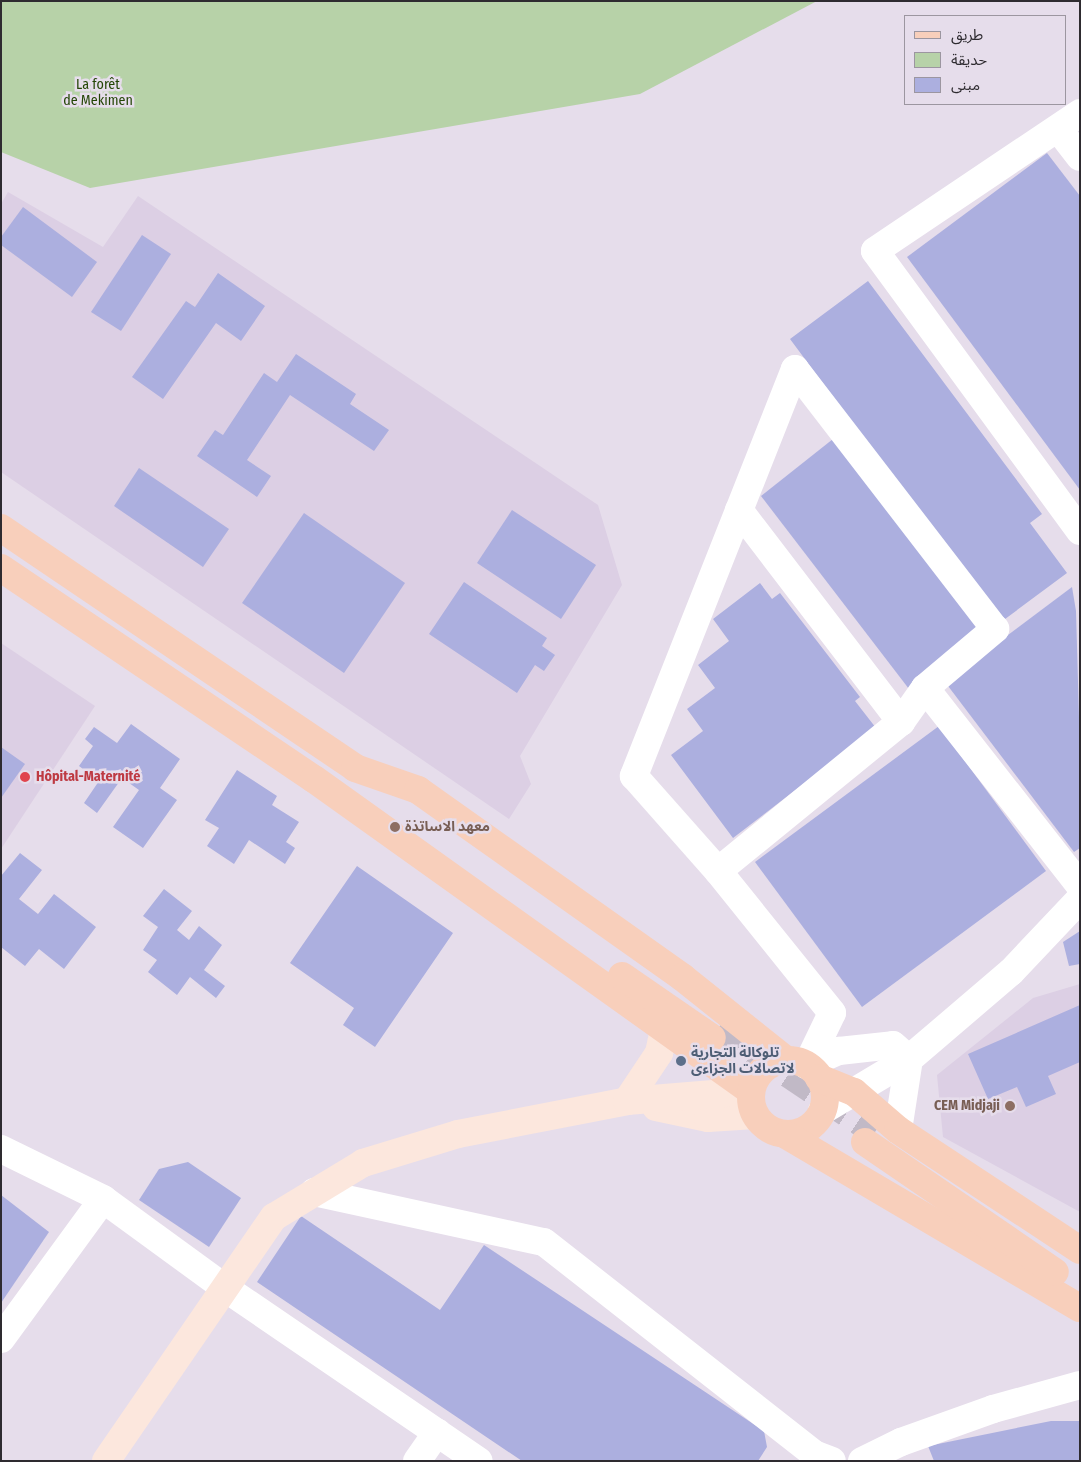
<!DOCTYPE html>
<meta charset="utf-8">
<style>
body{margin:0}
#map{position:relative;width:1081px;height:1462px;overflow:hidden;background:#e6ddeb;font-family:"Fira Sans Condensed","Noto Sans Arabic",sans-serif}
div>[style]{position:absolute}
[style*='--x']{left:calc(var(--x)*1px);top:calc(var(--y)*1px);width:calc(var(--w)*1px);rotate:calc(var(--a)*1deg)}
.built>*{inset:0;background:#dccfe4}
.green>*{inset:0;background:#b7d2a8}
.building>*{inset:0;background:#acafdf}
.primary-tunnel>*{height:28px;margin-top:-14px;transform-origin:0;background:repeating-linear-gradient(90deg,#c1b9c6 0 28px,transparent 0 42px)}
.street>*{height:28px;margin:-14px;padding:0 14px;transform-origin:14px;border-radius:14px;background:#fff}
.secondary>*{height:28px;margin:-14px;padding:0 14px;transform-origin:14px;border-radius:14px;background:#fce7dd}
.primary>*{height:28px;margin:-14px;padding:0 14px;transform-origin:14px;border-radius:14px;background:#f8cfbb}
.primary>.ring{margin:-14px;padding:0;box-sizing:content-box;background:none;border:28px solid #f8cfbb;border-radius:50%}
.dots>*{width:14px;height:14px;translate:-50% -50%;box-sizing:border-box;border:2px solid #e6ddeb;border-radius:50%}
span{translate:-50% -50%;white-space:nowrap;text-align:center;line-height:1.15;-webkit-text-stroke:5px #e6ddeb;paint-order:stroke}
.park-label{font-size:14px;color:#244606}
.health-label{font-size:14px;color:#be3a42;font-weight:700}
.left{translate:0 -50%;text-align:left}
.education-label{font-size:14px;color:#785e54;font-weight:700}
.right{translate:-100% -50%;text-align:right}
.service-label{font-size:14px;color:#4e5e75;font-weight:700}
.frame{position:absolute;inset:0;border:2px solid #2e2b30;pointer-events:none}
.legend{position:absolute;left:904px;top:15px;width:162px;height:90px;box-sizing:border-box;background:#e6ddeb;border:1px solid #9c96a0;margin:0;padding:6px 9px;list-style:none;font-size:15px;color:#2e2b30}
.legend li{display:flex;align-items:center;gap:10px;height:25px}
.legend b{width:25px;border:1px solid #9c96a0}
</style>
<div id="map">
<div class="built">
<i style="clip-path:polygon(8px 192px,103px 247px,138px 196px,598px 505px,622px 585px,520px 756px,531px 784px,509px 819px,1px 472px,1px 204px)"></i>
<i style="clip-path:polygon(1px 643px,95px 706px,1px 849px)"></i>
<i style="clip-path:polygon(1080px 984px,1080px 1212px,943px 1137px,937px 1075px,1033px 998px)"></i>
</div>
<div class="green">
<i style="clip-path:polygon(1px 1px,817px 1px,640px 94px,90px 188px,1px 152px)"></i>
</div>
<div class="building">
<i style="clip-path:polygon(1047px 153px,1080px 196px,1080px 490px,907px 257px)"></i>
<i style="clip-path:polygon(23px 207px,97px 262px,72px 297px,1px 245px,1px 237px)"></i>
<i style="clip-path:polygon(142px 235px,171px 254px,121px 331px,91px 312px)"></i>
<i style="clip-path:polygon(218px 273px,265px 306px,241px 341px,216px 323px,163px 399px,132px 377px,186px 301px,195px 307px)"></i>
<i style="clip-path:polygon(868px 281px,1042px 514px,1030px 523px,1067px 573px,1001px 622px,790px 339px)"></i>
<i style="clip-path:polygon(296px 354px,356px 394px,350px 404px,389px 430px,374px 451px,290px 395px,247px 460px,271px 476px,257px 497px,197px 456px,215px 430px,223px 435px,264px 373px,277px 382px)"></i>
<i style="clip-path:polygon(833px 439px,982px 632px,909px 689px,761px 496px)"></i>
<i style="clip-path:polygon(139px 468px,229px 529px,203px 567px,114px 506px)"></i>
<i style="clip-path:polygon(512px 510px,596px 565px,561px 619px,477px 563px)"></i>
<i style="clip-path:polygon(304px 513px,405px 583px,344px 673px,242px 603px)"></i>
<i style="clip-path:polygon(464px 582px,547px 638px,542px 646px,555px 655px,544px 671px,535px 665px,517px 693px,429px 634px)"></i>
<i style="clip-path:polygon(760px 583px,772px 599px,780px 593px,860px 697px,855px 701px,876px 728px,733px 838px,671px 755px,703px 731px,687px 709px,715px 688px,698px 665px,729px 641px,713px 619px)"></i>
<i style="clip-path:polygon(1072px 587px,1076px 611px,1080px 753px,1080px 848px,1074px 852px,945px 682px)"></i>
<i style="clip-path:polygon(131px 724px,180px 759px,160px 788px,177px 800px,143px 848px,113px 827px,139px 790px,122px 778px,97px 813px,84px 803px,99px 781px,79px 766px,93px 746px,85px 739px,94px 727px,117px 743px)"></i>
<i style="clip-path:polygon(939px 726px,1046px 871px,862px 1007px,755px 862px)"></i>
<i style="clip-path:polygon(1px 747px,25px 764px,1px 798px)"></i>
<i style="clip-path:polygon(237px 770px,277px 796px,272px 805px,299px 822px,286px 842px,295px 848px,285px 864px,249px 840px,234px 864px,207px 846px,219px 828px,205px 820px)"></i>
<i style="clip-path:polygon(20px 853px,42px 870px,19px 899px,38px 914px,54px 894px,96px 927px,64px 969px,39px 949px,25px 966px,1px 947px,1px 876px)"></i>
<i style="clip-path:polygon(357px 866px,453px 933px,375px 1047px,343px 1025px,354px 1008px,290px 963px)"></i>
<i style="clip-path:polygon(164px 889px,192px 911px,177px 930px,189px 940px,199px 926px,222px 945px,204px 970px,225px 986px,216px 998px,190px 977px,177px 995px,148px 972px,157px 960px,143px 950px,158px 927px,143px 916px)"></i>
<i style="clip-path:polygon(1080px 931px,1080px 964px,1069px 966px,1063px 942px)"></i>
<i style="clip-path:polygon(1080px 1005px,1080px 1062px,1048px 1076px,1056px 1094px,1026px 1107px,1017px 1087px,988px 1099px,968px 1054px)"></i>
<i style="clip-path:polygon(188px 1162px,241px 1198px,209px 1247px,139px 1200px,159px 1169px)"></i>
<i style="clip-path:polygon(1px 1195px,49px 1232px,1px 1303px)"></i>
<i style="clip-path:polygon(301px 1216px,440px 1310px,484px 1245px,764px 1431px,767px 1447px,758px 1461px,522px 1461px,257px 1282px)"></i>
<i style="clip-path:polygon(1051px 1421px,1080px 1421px,1080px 1461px,934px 1461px,928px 1446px)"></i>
</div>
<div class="primary-tunnel">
<i style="--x:719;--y:1027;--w:188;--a:33.9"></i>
</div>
<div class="street">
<i style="--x:1080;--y:113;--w:247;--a:146.1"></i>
<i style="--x:875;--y:251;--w:347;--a:53.8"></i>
<i style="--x:1059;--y:130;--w:34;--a:52"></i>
<i style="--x:795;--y:369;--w:438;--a:111.6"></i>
<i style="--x:634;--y:776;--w:127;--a:48.5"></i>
<i style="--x:718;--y:871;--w:182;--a:51.2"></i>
<i style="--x:832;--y:1013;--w:58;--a:115.7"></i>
<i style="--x:739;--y:510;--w:267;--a:52.6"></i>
<i style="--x:925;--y:688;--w:251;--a:51.9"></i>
<i style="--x:718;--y:871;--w:236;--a:-39.2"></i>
<i style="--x:901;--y:722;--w:42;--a:-54.8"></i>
<i style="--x:925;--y:688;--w:92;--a:-40.1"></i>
<i style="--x:995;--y:629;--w:328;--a:-127.6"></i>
<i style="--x:807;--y:1065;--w:35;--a:-24"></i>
<i style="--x:839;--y:1051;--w:54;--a:-6.3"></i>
<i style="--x:893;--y:1045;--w:21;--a:41"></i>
<i style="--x:822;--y:1111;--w:101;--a:-30.9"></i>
<i style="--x:909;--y:1059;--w:134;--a:-40.5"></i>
<i style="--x:1011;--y:972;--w:100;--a:-46.6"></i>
<i style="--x:898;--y:1130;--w:72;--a:-81.2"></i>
<i style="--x:1;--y:1149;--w:114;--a:26.1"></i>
<i style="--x:103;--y:1199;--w:151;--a:36.1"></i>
<i style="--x:225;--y:1288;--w:307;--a:34.3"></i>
<i style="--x:314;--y:1192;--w:235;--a:12.3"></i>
<i style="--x:544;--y:1242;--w:343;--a:38.1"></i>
<i style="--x:814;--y:1454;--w:19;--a:21"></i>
<i style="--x:1;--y:1339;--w:173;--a:-53.9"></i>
<i style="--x:417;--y:1461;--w:35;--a:-55"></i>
<i style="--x:862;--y:1461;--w:43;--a:-26"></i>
<i style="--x:901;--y:1442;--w:98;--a:-19.7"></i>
<i style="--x:993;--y:1409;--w:90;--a:-15.4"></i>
</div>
<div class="secondary">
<i style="--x:627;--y:1101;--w:58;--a:-56.3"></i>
<i style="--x:659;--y:1053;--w:25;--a:-78"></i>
<i style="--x:656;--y:1107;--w:53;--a:11.9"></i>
<i style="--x:708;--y:1118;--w:47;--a:-3.7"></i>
<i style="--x:106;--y:1461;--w:296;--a:-55.5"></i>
<i style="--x:274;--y:1217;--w:104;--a:-31.2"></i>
<i style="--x:363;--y:1163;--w:99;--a:-17"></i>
<i style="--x:458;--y:1134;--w:172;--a:-11"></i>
<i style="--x:627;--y:1101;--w:124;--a:-4.6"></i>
</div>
<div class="primary">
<i style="--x:1;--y:528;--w:428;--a:34.1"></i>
<i style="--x:355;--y:768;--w:67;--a:19.2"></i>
<i style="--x:418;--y:790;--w:324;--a:35.3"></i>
<i style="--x:682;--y:977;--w:133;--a:38.6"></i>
<i style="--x:1;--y:568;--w:377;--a:34"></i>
<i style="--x:314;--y:779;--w:537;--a:35.53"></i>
<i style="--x:622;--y:976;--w:109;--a:34.6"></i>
<i class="ring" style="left:751px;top:1060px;width:46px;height:46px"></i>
<i style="--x:819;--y:1078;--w:38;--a:22"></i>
<i style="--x:854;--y:1092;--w:58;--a:40.8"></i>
<i style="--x:898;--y:1130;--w:218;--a:33.4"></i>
<i style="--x:786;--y:1135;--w:341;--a:30.5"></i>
<i style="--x:865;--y:1142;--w:230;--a:34.4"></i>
</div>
<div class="dots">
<i style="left:25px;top:777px;background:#e0444e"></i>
<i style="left:395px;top:827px;background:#8d6e63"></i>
<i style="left:681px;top:1061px;background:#5c6f8a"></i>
<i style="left:1010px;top:1106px;background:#8d6e63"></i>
</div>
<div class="park-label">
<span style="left:98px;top:93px">La forêt<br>de Mekimen</span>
</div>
<div class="health-label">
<span class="left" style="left:36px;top:777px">Hôpital-Maternité</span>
</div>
<div class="education-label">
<span class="left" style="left:405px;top:827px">معهد الاساتذة</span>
<span class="right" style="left:1000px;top:1106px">CEM Midjaji</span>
</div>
<div class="service-label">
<span class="left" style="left:691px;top:1061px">تلوكالة التجارية<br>لاتصالات الجزاءى</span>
</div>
<div class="frame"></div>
<ul class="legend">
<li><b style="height:6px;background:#f8cfbb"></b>طريق</li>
<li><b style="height:14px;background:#b7d2a8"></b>حديقة</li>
<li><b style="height:14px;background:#acafdf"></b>مبنى</li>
</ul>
</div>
